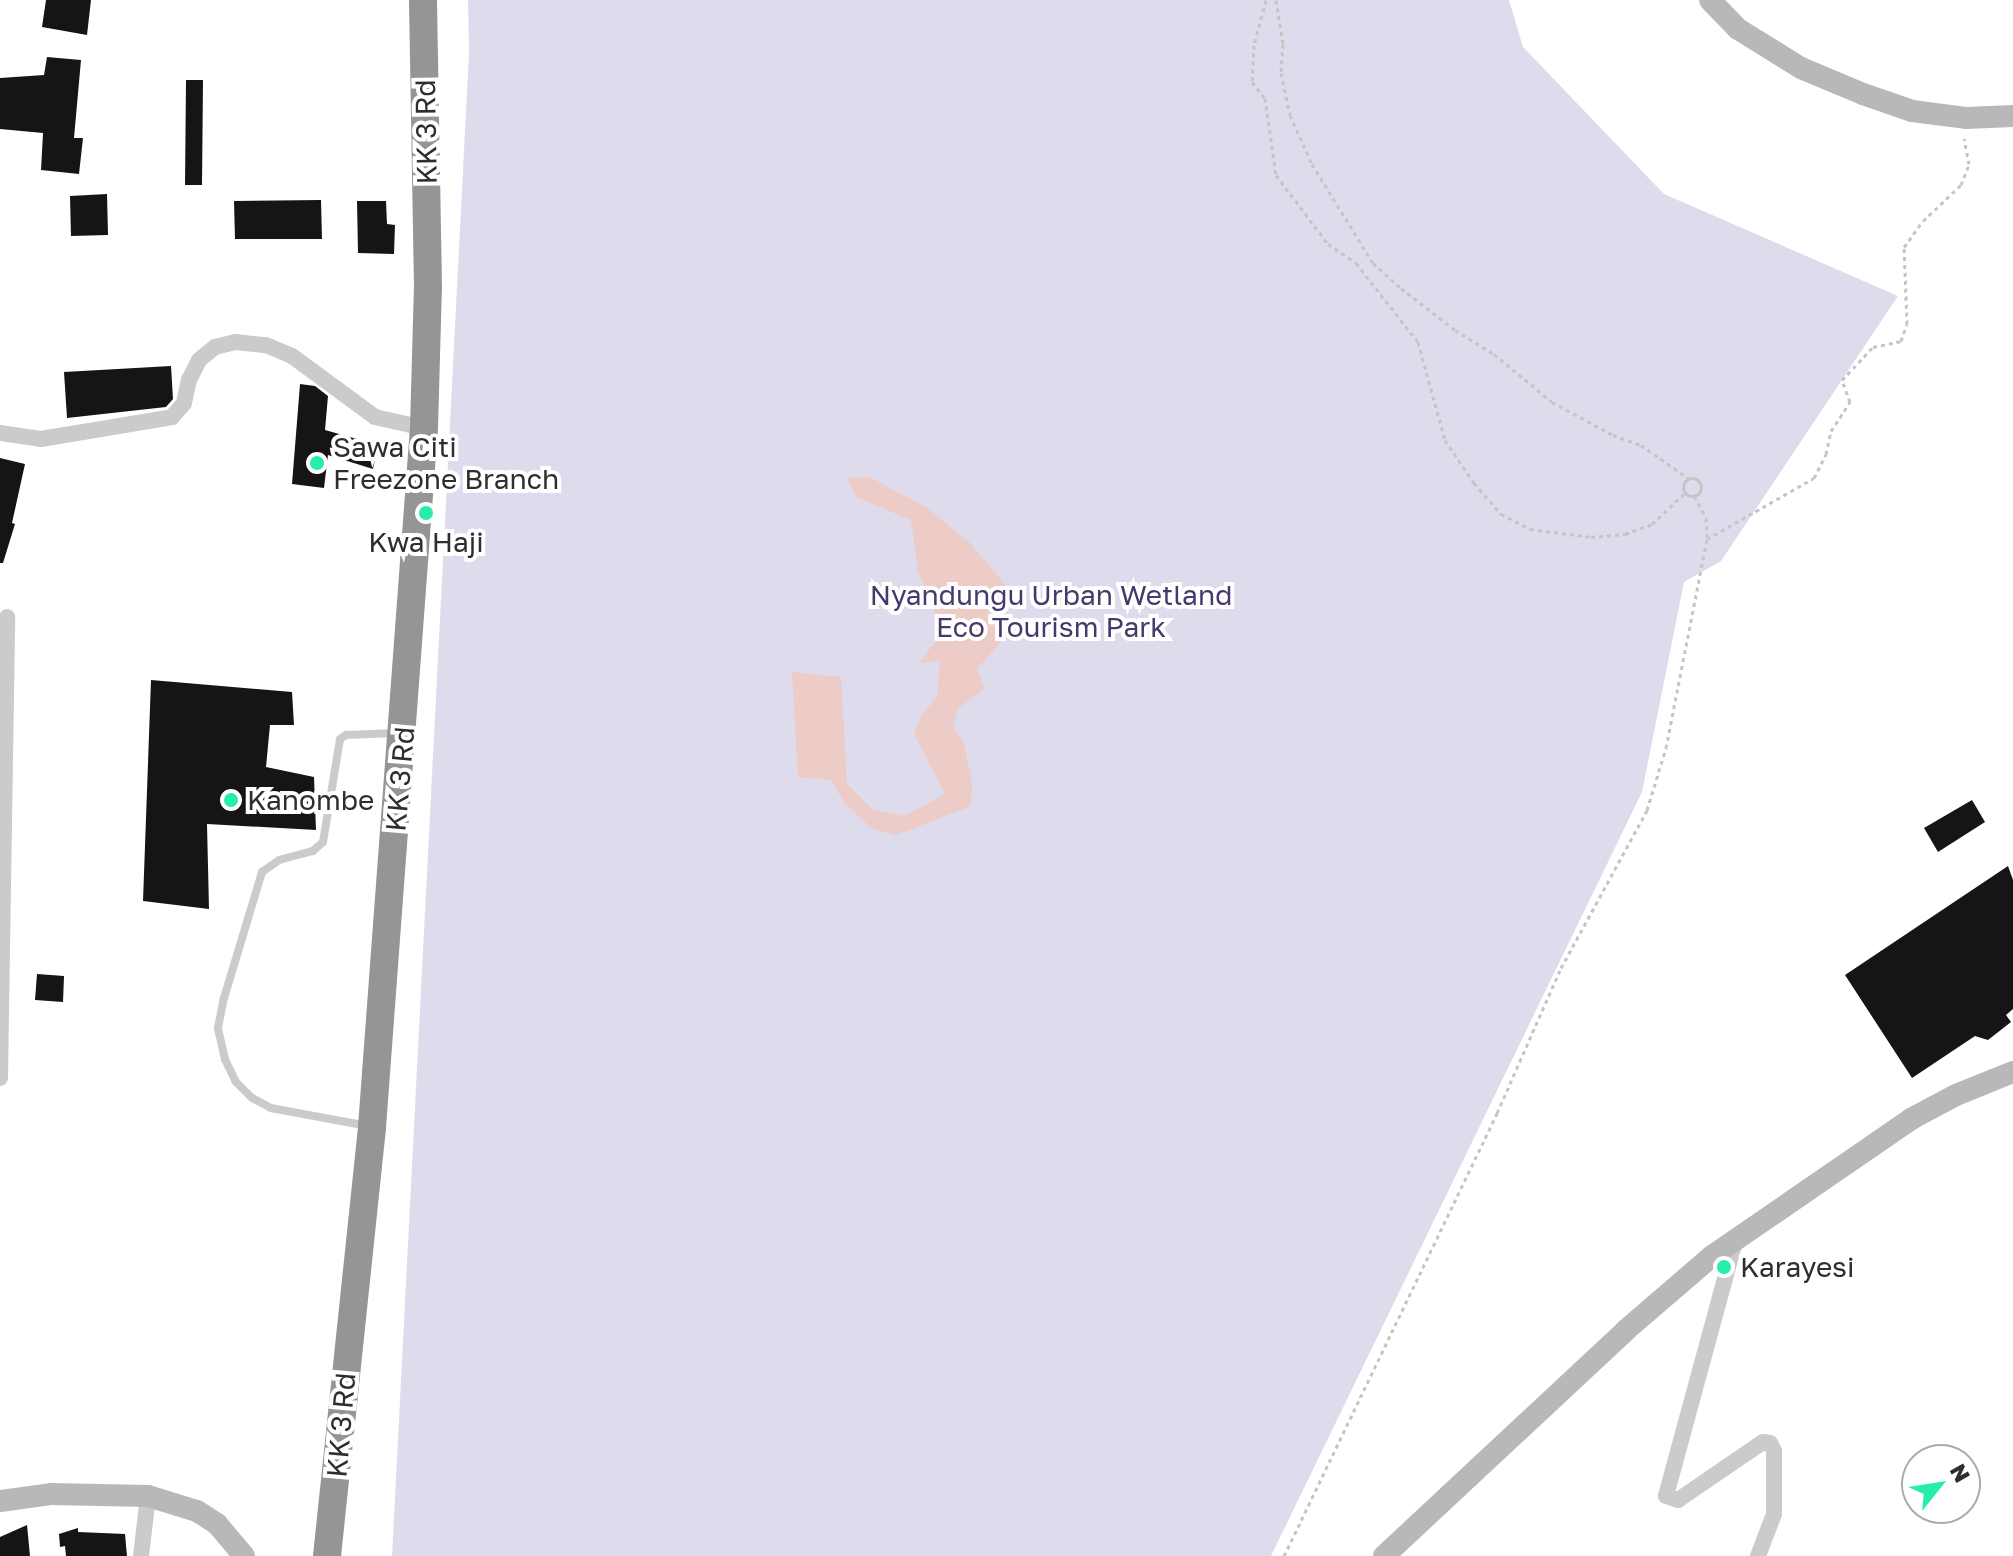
<!DOCTYPE html>
<style>
body{margin:0}
#map{position:relative;width:2013px;height:1556px;overflow:hidden;background:#fff;font-family:"Golos Text",sans-serif}
div>[style]{position:absolute}
[style*='--x']{left:calc(var(--x)*1px);top:calc(var(--y)*1px);width:calc(var(--w)*1px);rotate:calc(var(--a)*1deg)}
.green>*{inset:0;background:#dedbec}
.water>*{inset:0;background:#edcbc6}
.building>*{inset:0;background:#151515}
.path>*{height:3px;margin-top:-1.5px;transform-origin:0;background:repeating-linear-gradient(90deg,#c5c5c5 0 4px,transparent 0 8px)}
.path>.ring{margin:-1.5px;padding:0;box-sizing:content-box;background:none;border:3px solid #c5c5c5;border-radius:50%}
.lane>*{height:8px;margin:-4px;padding:0 4px;transform-origin:4px;border-radius:4px;background:#cbcbcb}
.street>*{height:16px;margin:-8px;padding:0 8px;transform-origin:8px;border-radius:8px;background:#cbcbcb}
.secondary>*{height:22px;margin:-11px;padding:0 11px;transform-origin:11px;border-radius:11px;background:#b8b8b8}
.highway>*{height:28px;margin:-14px;padding:0 14px;transform-origin:14px;border-radius:14px;background:#959595}
.dots>*{width:22px;height:22px;translate:-50% -50%;box-sizing:border-box;border:4px solid #fff;border-radius:50%}
span{translate:-50% -50%;white-space:nowrap;text-align:center;line-height:1.15;-webkit-text-stroke:8px #fff;paint-order:stroke}
.street-label{font-size:28px;color:#2e2e2e}
.poi-label{font-size:28px;color:#2e2e2e}
.left{translate:0 -50%;text-align:left}
.park-label{font-size:28px;color:#47396c}
.north{position:absolute;left:1901px;top:1444px;width:80px;height:80px;box-sizing:border-box;background:#fff;border:2px solid #ababab;border-radius:50%;rotate:60deg;font-size:22px;font-weight:700;line-height:32px;text-align:center;color:#2e2e2e}
.north::after{content:'';display:block;margin:auto;width:28px;height:36px;background:#27edac;clip-path:polygon(50% 0,100% 100%,50% 72%,0 100%)}
</style>
<div id="map">
<div class="green">
<i style="clip-path:polygon(468px 0,1509px 0,1523px 47px,1664px 194px,1898px 296px,1721px 561px,1684px 582px,1642px 792px,1271px 1556px,392px 1556px,469px 53px)"></i>
</div>
<div class="water">
<i style="clip-path:polygon(869px 477px,926px 507px,971px 544px,1011px 592px,999px 644px,977px 669px,984px 688px,957px 710px,953px 728px,963px 740px,972px 782px,971px 806px,896px 835px,871px 828px,844px 802px,831px 780px,798px 777px,792px 672px,841px 677px,847px 784px,873px 810px,904px 816px,945px 794px,914px 734px,922px 714px,937px 697px,940px 661px,919px 663px,943px 631px,918px 571px,911px 520px,856px 497px,847px 478px)"></i>
</div>
<div class="building">
<i style="clip-path:polygon(46px 0,91px 0,87px 35px,42px 27px)"></i>
<i style="clip-path:polygon(47px 57px,81px 60px,74px 138px,83px 138px,79px 174px,41px 170px,43px 133px,0 129px,0 78px,44px 75px)"></i>
<i style="clip-path:polygon(186px 80px,203px 80px,202px 185px,185px 185px)"></i>
<i style="clip-path:polygon(107px 194px,108px 235px,71px 236px,70px 196px)"></i>
<i style="clip-path:polygon(321px 200px,322px 239px,235px 239px,234px 201px)"></i>
<i style="clip-path:polygon(357px 201px,386px 201px,387px 224px,395px 225px,394px 254px,358px 253px)"></i>
<i style="clip-path:polygon(171px 366px,173px 399px,166px 407px,67px 418px,64px 372px)"></i>
<i style="clip-path:polygon(300px 384px,315px 386px,328px 396px,325px 430px,378px 445px,373px 469px,328px 455px,324px 488px,292px 484px)"></i>
<i style="clip-path:polygon(0 458px,25px 464px,12px 523px,15px 524px,3px 563px,0 563px)"></i>
<i style="clip-path:polygon(151px 680px,292px 692px,294px 725px,270px 725px,266px 767px,314px 777px,316px 830px,207px 824px,209px 909px,143px 901px)"></i>
<i style="clip-path:polygon(1972px 800px,1985px 822px,1938px 852px,1924px 828px)"></i>
<i style="clip-path:polygon(2008px 866px,2013px 880px,2013px 1009px,2006px 1015px,2011px 1022px,1988px 1040px,1975px 1036px,1912px 1078px,1845px 975px)"></i>
<i style="clip-path:polygon(37px 974px,64px 976px,63px 1002px,35px 1000px)"></i>
<i style="clip-path:polygon(27px 1525px,30px 1556px,0 1556px,0 1537px)"></i>
<i style="clip-path:polygon(78px 1528px,78px 1532px,125px 1534px,127px 1556px,66px 1556px,65px 1546px,60px 1547px,59px 1534px)"></i>
</div>
<div class="path">
<i style="--x:1266;--y:0;--w:47;--a:104.9"></i>
<i style="--x:1254;--y:45;--w:37;--a:93"></i>
<i style="--x:1252;--y:82;--w:21;--a:51"></i>
<i style="--x:1265;--y:98;--w:78;--a:81.9"></i>
<i style="--x:1276;--y:175;--w:86;--a:53"></i>
<i style="--x:1328;--y:244;--w:34;--a:34"></i>
<i style="--x:1356;--y:263;--w:100;--a:51.9"></i>
<i style="--x:1418;--y:342;--w:102;--a:74.6"></i>
<i style="--x:1445;--y:440;--w:52;--a:56"></i>
<i style="--x:1474;--y:483;--w:41;--a:48.9"></i>
<i style="--x:1501;--y:514;--w:33;--a:27"></i>
<i style="--x:1530;--y:529;--w:62;--a:7.5"></i>
<i style="--x:1591;--y:537;--w:34;--a:-5"></i>
<i style="--x:1625;--y:534;--w:29;--a:-20"></i>
<i style="--x:1652;--y:524;--w:45;--a:-43.2"></i>
<i style="--x:1276;--y:0;--w:45;--a:81"></i>
<i style="--x:1283;--y:44;--w:29;--a:94"></i>
<i style="--x:1281;--y:73;--w:43;--a:77.9"></i>
<i style="--x:1290;--y:115;--w:54;--a:65.8"></i>
<i style="--x:1312;--y:164;--w:116;--a:58.4"></i>
<i style="--x:1373;--y:263;--w:38;--a:42"></i>
<i style="--x:1401;--y:288;--w:68;--a:37.9"></i>
<i style="--x:1455;--y:330;--w:46;--a:31.6"></i>
<i style="--x:1494;--y:354;--w:75;--a:39.6"></i>
<i style="--x:1552;--y:402;--w:69;--a:28.4"></i>
<i style="--x:1613;--y:435;--w:30;--a:20"></i>
<i style="--x:1641;--y:445;--w:57;--a:35.1"></i>
<i class="ring" style="left:1683px;top:478px;width:15px;height:15px"></i>
<i style="--x:1694;--y:496;--w:25;--a:61"></i>
<i style="--x:1706;--y:518;--w:19;--a:87"></i>
<i style="--x:1284;--y:1556;--w:492;--a:-64.3"></i>
<i style="--x:1497;--y:1113;--w:158;--a:-66.2"></i>
<i style="--x:1561;--y:968;--w:180;--a:-61.4"></i>
<i style="--x:1647;--y:810;--w:65;--a:-73"></i>
<i style="--x:1666;--y:748;--w:213;--a:-78.9"></i>
<i style="--x:1707;--y:539;--w:123;--a:-29.7"></i>
<i style="--x:1814;--y:478;--w:27;--a:-63"></i>
<i style="--x:1826;--y:454;--w:24;--a:-78"></i>
<i style="--x:1831;--y:431;--w:35;--a:-57"></i>
<i style="--x:1850;--y:402;--w:23;--a:-110"></i>
<i style="--x:1842;--y:380;--w:45;--a:-46.8"></i>
<i style="--x:1873;--y:347;--w:29;--a:-12"></i>
<i style="--x:1901;--y:341;--w:18;--a:-71"></i>
<i style="--x:1907;--y:324;--w:77;--a:-92.2"></i>
<i style="--x:1904;--y:247;--w:32;--a:-54"></i>
<i style="--x:1923;--y:221;--w:52;--a:-43.5"></i>
<i style="--x:1961;--y:185;--w:22;--a:-69"></i>
<i style="--x:1969;--y:164;--w:26;--a:-101"></i>
</div>
<div class="lane">
<i style="--x:368;--y:1126;--w:99;--a:-169.5"></i>
<i style="--x:271;--y:1108;--w:21;--a:-152"></i>
<i style="--x:252;--y:1098;--w:23;--a:-135"></i>
<i style="--x:236;--y:1082;--w:25;--a:-116"></i>
<i style="--x:225;--y:1059;--w:32;--a:-103"></i>
<i style="--x:218;--y:1028;--w:31;--a:-79"></i>
<i style="--x:224;--y:998;--w:132;--a:-73.2"></i>
<i style="--x:262;--y:872;--w:21;--a:-35"></i>
<i style="--x:279;--y:860;--w:35;--a:-15"></i>
<i style="--x:313;--y:851;--w:13;--a:-42"></i>
<i style="--x:323;--y:842;--w:104;--a:-80.6"></i>
<i style="--x:340;--y:739;--w:7;--a:-34"></i>
<i style="--x:346;--y:735;--w:49;--a:-2.3"></i>
</div>
<div class="street">
<i style="--x:0;--y:433;--w:41;--a:8.3"></i>
<i style="--x:41;--y:439;--w:133;--a:-9.5"></i>
<i style="--x:172;--y:417;--w:18;--a:-49"></i>
<i style="--x:184;--y:403;--w:24;--a:-78"></i>
<i style="--x:189;--y:380;--w:22;--a:-63"></i>
<i style="--x:199;--y:360;--w:21;--a:-39"></i>
<i style="--x:215;--y:347;--w:21;--a:-14"></i>
<i style="--x:235;--y:342;--w:31;--a:6"></i>
<i style="--x:266;--y:345;--w:28;--a:23"></i>
<i style="--x:292;--y:356;--w:103;--a:36.3"></i>
<i style="--x:375;--y:417;--w:50;--a:12.7"></i>
<i style="--x:0;--y:1078;--w:461;--a:-89.1"></i>
<i style="--x:1736;--y:1238;--w:267;--a:105.2"></i>
<i style="--x:1666;--y:1496;--w:13;--a:18"></i>
<i style="--x:1678;--y:1500;--w:103;--a:-34.3"></i>
<i style="--x:1763;--y:1442;--w:7;--a:8"></i>
<i style="--x:1770;--y:1443;--w:9;--a:63"></i>
<i style="--x:1774;--y:1451;--w:63;--a:90"></i>
<i style="--x:1774;--y:1514;--w:45;--a:110.9"></i>
<i style="--x:141;--y:1556;--w:60;--a:-83.3"></i>
</div>
<div class="secondary">
<i style="--x:1710;--y:0;--w:40;--a:46"></i>
<i style="--x:1738;--y:29;--w:74;--a:31.8"></i>
<i style="--x:1801;--y:68;--w:67;--a:22.8"></i>
<i style="--x:1863;--y:94;--w:52;--a:19.1"></i>
<i style="--x:1912;--y:111;--w:54;--a:7.4"></i>
<i style="--x:1966;--y:118;--w:47;--a:-2.4"></i>
<i style="--x:0;--y:1501;--w:51;--a:-7.8"></i>
<i style="--x:51;--y:1494;--w:97;--a:1.2"></i>
<i style="--x:148;--y:1496;--w:51;--a:17"></i>
<i style="--x:197;--y:1511;--w:24;--a:33"></i>
<i style="--x:217;--y:1524;--w:42;--a:49.8"></i>
<i style="--x:1384;--y:1556;--w:331;--a:-43"></i>
<i style="--x:1626;--y:1330;--w:113;--a:-40.7"></i>
<i style="--x:1712;--y:1256;--w:242;--a:-34.5"></i>
<i style="--x:1911;--y:1119;--w:51;--a:-28.1"></i>
<i style="--x:1956;--y:1095;--w:61;--a:-22"></i>
</div>
<div class="highway">
<i style="--x:327;--y:1556;--w:431;--a:-84"></i>
<i style="--x:372;--y:1127;--w:701;--a:-85.75"></i>
<i style="--x:424;--y:428;--w:140;--a:-88.4"></i>
<i style="--x:428;--y:288;--w:288;--a:-91"></i>
</div>
<div class="dots">
<i style="left:317px;top:463px;background:#27edac"></i>
<i style="left:426px;top:513px;background:#27edac"></i>
<i style="left:231px;top:800px;background:#27edac"></i>
<i style="left:1724px;top:1267px;background:#27edac"></i>
</div>
<div class="street-label">
<span style="left:426px;top:132px;rotate:-91deg">KK 3 Rd</span>
<span style="left:400px;top:779px;rotate:-85deg">KK 3 Rd</span>
<span style="left:341px;top:1425px;rotate:-85deg">KK 3 Rd</span>
</div>
<div class="poi-label">
<span class="left" style="left:333px;top:463px">Sawa Citi<br>Freezone Branch</span>
<span style="left:426px;top:542px">Kwa Haji</span>
<span class="left" style="left:247px;top:800px">Kanombe</span>
<span class="left" style="left:1740px;top:1267px">Karayesi</span>
</div>
<div class="park-label">
<span style="left:1051px;top:611px">Nyandungu Urban Wetland<br>Eco Tourism Park</span>
</div>
<div class="north">N</div>
</div>
